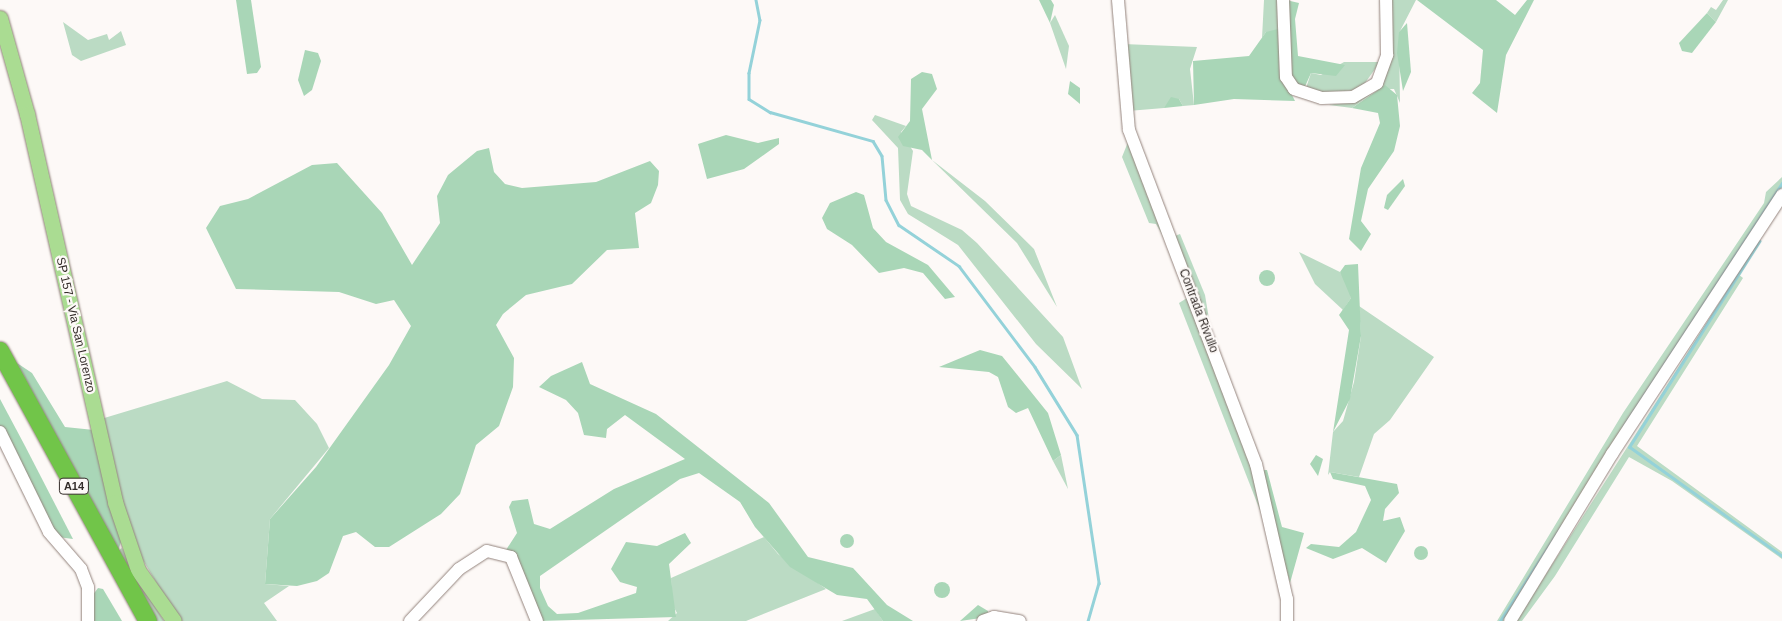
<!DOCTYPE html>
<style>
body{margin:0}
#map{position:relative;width:1782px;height:621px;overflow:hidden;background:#fdf9f7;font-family:Helvetica,sans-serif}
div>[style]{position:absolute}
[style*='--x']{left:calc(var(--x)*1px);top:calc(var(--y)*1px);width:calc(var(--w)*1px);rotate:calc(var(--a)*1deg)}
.green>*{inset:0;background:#bbdbc4}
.forest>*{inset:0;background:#a9d6b7}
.round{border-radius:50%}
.stream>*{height:2.5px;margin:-1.25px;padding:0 1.25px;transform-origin:1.25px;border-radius:1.25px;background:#94d2d9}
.roads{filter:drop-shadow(0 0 1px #94847d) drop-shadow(0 0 1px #94847d)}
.minor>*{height:12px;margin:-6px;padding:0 6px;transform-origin:6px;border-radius:6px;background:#fff}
.major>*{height:15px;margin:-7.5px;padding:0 7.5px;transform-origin:7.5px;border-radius:7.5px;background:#aadc92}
.highway>*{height:18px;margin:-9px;padding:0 9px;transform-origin:9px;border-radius:9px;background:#71c549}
span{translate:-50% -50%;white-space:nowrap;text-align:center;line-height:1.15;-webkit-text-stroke:4.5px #fdf9f7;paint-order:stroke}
.shield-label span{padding:1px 4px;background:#fdf9f7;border:1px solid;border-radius:4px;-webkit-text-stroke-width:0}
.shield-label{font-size:11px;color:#342d2a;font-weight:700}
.street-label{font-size:12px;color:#342d2a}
</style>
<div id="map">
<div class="green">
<i style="clip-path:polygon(1264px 0,1278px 0,1279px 33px,1266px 32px,1262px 38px)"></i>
<i style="clip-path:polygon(1389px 0,1416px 0,1399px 33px,1400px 103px,1394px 89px,1378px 89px,1352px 108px,1329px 105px,1359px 100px,1381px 81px)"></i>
<i style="clip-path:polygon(1723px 0,1728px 0,1716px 22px,1707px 13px,1711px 7px,1716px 10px)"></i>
<i style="clip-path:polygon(1055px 15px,1069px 46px,1066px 69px,1050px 23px)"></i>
<i style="clip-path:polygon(63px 22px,88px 40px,107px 34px,109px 40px,121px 31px,126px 45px,81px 61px,72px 55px)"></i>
<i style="clip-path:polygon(1123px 44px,1197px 47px,1190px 69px,1194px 105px,1183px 106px,1179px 99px,1164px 108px,1128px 111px)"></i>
<i style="clip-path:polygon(1344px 62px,1380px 62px,1360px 90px,1315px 93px,1306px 88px,1311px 73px,1321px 75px)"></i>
<i style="clip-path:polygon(875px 115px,906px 126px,901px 132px,913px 151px,907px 194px,911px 206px,962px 230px,977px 243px,1063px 337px,1082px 389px,1036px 344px,958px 245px,908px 214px,900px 200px,898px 148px,872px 120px)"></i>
<i style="clip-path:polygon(1128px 142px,1166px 241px,1156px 224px,1149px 223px,1122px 157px)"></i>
<i style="clip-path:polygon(932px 160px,985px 201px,1034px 249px,1057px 307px,1017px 243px)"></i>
<i style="clip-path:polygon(1782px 177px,1782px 187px,1504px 621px,1497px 621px,1623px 413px,1764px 203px,1766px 192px)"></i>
<i style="clip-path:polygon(1180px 234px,1205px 295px,1212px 337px,1172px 237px)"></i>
<i style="clip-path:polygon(1299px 252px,1340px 272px,1350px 288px,1351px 298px,1343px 310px,1315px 284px)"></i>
<i style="clip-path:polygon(1738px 274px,1743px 278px,1637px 446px,1782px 552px,1782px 559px,1672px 481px,1629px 457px,1555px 576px,1522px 621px,1516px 621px)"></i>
<i style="clip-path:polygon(1187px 298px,1249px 458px,1261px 513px,1179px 303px)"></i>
<i style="clip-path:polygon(1359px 306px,1434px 357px,1390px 420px,1374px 434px,1359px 477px,1330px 472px,1328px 475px,1333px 432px,1343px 421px,1354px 382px,1361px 336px)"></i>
<i style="clip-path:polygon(227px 381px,262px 399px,295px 400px,317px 424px,329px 448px,270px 519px,265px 584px,289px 586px,264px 603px,277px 621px,179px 621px,130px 538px,101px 419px)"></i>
<i style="clip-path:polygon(1061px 455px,1068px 489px,1053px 461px)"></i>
<i style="clip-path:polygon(764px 537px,778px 554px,826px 589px,746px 621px,668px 621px,677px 613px,672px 604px,671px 578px)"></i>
<i style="clip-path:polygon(122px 548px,143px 588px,164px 621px,156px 621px,118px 551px)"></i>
<i style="clip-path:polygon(875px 609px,883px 621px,842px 621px)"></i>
</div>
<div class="forest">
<i style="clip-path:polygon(236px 0,251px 0,261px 67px,257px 73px,247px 74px)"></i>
<i style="clip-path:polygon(1039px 0,1051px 0,1054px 5px,1050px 23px)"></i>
<i style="clip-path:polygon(1286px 0,1299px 3px,1295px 19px,1298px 56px,1345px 65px,1336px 76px,1311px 73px,1303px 91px,1290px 75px)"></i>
<i style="clip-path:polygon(1417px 0,1496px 0,1515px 15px,1527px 0,1534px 0,1506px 55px,1497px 113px,1472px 93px,1480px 83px,1483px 50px)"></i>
<i style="clip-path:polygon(1707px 13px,1716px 22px,1692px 53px,1682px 51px,1679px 43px)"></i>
<i style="clip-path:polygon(1407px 23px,1411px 72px,1403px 91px,1397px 53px,1399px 32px)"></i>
<i style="clip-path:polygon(1278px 29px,1281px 73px,1295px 101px,1234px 99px,1194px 105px,1193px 61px,1249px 56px,1266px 32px)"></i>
<i style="clip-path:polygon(305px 50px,318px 53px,321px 61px,312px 90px,304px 96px,298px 80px)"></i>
<i style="clip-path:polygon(922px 72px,932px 74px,937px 89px,922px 109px,932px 160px,922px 150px,903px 146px,898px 137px,910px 121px,911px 79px)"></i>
<i style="clip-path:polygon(1070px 81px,1080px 88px,1080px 104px,1068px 94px)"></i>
<i style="clip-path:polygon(1385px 85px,1397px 95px,1400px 126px,1394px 151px,1368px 189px,1361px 221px,1371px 234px,1361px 251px,1349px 239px,1361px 168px,1380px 123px,1378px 113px,1352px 108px)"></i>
<i style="clip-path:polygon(1171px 97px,1179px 99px,1183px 106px,1164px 108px)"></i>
<i style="clip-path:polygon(726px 135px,758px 143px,779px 138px,779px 144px,744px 169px,707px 179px,698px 144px)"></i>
<i style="clip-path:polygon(489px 148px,494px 172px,505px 184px,522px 188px,596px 182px,650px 161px,659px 171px,658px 185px,651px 203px,635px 213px,639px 248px,607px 250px,572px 284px,526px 295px,503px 314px,496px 325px,514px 358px,513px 387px,499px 426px,476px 445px,460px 494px,441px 514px,389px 547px,375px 547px,356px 532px,343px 536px,329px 573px,317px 581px,297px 586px,265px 584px,270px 519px,316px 467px,389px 365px,411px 326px,394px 300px,376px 304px,339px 292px,236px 289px,206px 228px,220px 206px,248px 199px,312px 165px,337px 163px,382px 213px,412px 265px,440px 223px,437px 196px,448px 175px,477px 151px)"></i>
<i style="clip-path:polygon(1403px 179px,1405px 186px,1388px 210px,1384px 208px,1387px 195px)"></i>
<i style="clip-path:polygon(856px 192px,864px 195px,873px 228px,886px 242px,928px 265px,955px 297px,945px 299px,923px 273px,904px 268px,879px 273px,852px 245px,827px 229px,822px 218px,830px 203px)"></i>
<i style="clip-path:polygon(1358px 264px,1361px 336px,1350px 399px,1333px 432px,1349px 330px,1339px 315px,1351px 298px,1340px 272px,1345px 265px)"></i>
<i class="round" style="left:1259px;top:270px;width:16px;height:16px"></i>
<i style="clip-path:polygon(980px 350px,1002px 356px,1048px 413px,1061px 455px,1053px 461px,1028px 408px,1016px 413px,1008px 407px,998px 377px,989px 372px,939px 367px)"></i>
<i style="clip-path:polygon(582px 362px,590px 384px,656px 414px,769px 503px,808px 557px,853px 568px,887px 605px,913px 621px,883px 621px,867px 599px,837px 595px,790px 567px,755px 527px,740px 502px,699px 473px,680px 479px,540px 576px,540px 588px,548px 606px,557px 614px,578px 613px,636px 593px,637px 587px,620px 582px,611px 569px,626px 542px,657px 546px,685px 533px,691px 543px,669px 564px,676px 617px,539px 621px,506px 550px,517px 533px,509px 507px,512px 501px,528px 499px,534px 524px,550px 529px,614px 489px,685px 459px,625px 415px,607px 429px,606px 438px,584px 435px,578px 413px,566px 400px,539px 387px,551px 376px)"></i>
<i style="clip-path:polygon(17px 363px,32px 373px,65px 427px,94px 430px,122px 539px,118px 551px)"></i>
<i style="clip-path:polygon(0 399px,24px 444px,73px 539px,58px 537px,0 431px)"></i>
<i style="clip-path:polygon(1316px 455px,1323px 459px,1318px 476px,1310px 464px)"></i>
<i style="clip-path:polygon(1259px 470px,1267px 470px,1282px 527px,1304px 533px,1290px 583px)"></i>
<i style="clip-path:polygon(1330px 472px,1397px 484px,1399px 493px,1385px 509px,1383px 521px,1400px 517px,1405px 531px,1386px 563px,1362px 548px,1333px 559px,1306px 548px,1311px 544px,1339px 547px,1356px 532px,1371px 500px,1365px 486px,1333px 479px)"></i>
<i class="round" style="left:840px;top:534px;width:14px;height:14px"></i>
<i class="round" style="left:1414px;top:546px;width:14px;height:14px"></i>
<i class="round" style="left:934px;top:582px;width:16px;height:16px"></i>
<i style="clip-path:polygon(98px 588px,103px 589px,122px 621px,91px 621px,92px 596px)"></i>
<i style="clip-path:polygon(978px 605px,988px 611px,988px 617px,960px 621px)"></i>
</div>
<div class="stream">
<i style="--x:756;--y:0;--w:20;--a:79"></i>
<i style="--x:760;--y:20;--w:54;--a:101.7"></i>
<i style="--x:749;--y:73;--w:26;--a:90"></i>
<i style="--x:749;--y:99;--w:25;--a:32"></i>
<i style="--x:770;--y:112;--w:107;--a:15.7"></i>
<i style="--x:873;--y:141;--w:17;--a:59"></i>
<i style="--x:882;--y:156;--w:44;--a:84.8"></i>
<i style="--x:886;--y:200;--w:28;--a:63"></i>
<i style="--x:899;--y:225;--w:73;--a:34.3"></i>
<i style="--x:959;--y:266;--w:126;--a:53"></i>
<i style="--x:1035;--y:367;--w:80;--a:58.3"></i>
<i style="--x:1077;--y:435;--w:150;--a:81.5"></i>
<i style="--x:1099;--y:583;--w:40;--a:106"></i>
<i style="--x:1760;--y:241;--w:244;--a:122.3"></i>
<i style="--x:1630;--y:447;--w:187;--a:35.6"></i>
<i style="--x:1623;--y:427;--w:291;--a:-56.9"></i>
<i style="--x:1500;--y:621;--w:114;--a:-57.1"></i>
</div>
<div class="roads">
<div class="minor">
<i style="--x:1118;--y:0;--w:130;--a:85.2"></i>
<i style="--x:1129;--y:130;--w:357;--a:69.2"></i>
<i style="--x:1256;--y:464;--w:139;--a:77.1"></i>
<i style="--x:1287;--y:599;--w:22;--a:90"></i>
<i style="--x:1283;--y:0;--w:77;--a:87.8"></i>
<i style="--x:1286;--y:77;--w:14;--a:56"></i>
<i style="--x:1294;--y:89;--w:29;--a:18"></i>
<i style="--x:1322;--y:98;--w:31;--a:-2"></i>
<i style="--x:1353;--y:97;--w:28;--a:-30"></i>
<i style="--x:1377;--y:83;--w:30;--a:-70"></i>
<i style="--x:1387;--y:55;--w:55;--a:-91"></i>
<i style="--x:0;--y:432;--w:111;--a:63.9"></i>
<i style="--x:49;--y:532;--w:49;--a:49.1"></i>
<i style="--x:81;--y:569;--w:19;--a:69"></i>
<i style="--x:88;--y:587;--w:34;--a:90"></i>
<i style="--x:410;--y:621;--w:71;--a:-46.7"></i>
<i style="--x:459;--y:569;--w:33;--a:-33"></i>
<i style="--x:487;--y:551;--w:25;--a:14"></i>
<i style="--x:511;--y:557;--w:69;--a:67.9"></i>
<i style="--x:983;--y:621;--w:12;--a:-20"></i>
<i style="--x:994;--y:617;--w:26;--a:9"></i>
<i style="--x:1510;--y:621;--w:196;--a:-58.6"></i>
<i style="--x:1612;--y:454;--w:310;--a:-56.7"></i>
</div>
<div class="major">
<i style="--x:0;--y:18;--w:100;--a:74.3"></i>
<i style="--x:27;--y:114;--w:398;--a:77.2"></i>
<i style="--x:115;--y:502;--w:72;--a:71.3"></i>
<i style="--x:138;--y:570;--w:62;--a:54.8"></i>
</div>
<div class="highway">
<i style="--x:0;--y:351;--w:308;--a:61.3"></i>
</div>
</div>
<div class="shield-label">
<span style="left:74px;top:486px">A14</span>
</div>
<div class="street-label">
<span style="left:1198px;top:311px;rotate:69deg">Contrada Rivullo</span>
<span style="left:75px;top:325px;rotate:77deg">SP 157 - Via San Lorenzo</span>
</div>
</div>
